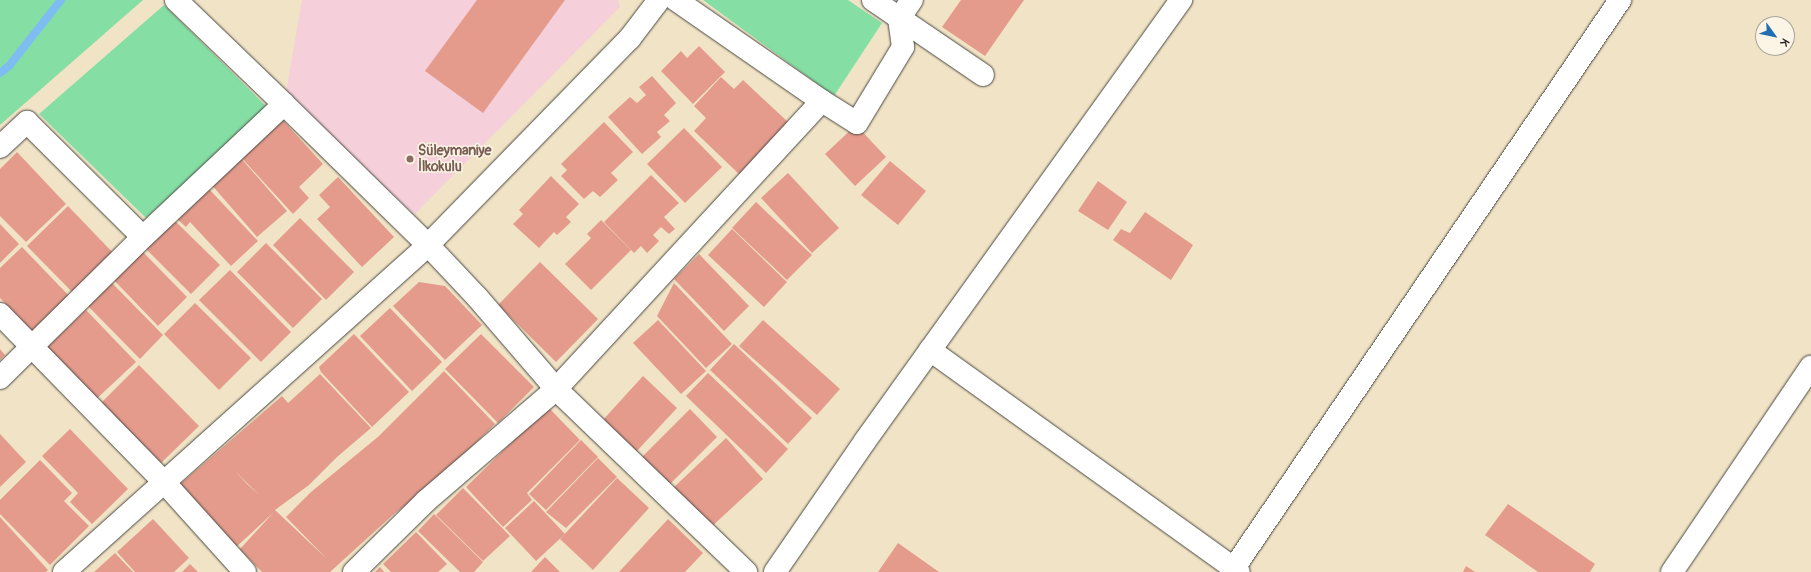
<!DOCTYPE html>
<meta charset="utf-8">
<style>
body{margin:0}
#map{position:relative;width:1811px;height:572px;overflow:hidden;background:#f1e4c6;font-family:Pangolin,sans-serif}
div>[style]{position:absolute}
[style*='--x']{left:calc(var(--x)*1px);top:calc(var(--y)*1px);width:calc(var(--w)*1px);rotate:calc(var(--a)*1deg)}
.built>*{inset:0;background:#f5cfda}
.green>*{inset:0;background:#85dea4}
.stream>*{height:8px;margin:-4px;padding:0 4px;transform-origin:4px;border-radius:4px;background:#7ebdf2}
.building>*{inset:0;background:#e49b8c}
.roads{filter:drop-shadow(0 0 1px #494742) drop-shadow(0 0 1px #494742)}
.minor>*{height:22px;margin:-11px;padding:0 11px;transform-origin:11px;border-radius:11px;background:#fff}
.tertiary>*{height:22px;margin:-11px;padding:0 11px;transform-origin:11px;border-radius:11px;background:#fff}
.dots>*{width:11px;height:11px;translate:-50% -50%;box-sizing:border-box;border:2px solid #fcf5e5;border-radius:50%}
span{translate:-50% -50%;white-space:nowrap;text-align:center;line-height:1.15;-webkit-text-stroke:3px #fcf5e5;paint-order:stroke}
.education-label{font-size:14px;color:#785e54;font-weight:700}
.left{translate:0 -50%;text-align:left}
.north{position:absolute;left:1755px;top:16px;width:40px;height:40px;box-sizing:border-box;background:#fcf5e5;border:1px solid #a8a49b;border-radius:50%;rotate:123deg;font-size:11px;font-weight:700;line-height:16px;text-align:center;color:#2b2b2b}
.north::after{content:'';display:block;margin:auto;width:14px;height:18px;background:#1f6fb2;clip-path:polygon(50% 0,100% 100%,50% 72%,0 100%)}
</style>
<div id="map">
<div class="built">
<i style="clip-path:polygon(302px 0,618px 0,620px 7px,415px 214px,284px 104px)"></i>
</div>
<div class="green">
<i style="clip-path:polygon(0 0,143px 0,0 125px)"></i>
<i style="clip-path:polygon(703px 0,848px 0,882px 23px,834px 96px)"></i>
<i style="clip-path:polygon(164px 5px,268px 108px,146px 218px,39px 114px)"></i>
</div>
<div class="stream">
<i style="--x:0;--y:73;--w:11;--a:-38"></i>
<i style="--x:9;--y:66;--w:84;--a:-51.8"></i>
</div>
<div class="building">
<i style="clip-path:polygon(477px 0,565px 0,483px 113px,425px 71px)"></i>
<i style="clip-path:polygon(961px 0,1024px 0,985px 56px,942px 27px)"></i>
<i style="clip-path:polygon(699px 46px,725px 72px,693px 104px,661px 71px,681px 51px,687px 58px)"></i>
<i style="clip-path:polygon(652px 76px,676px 103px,664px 115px,670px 121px,657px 132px,661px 137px,642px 154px,608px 117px,630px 97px,637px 103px,646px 95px,639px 87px)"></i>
<i style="clip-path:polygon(721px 77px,734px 89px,743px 80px,789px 123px,740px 175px,694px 131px,706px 118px,694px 106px)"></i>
<i style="clip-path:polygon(279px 116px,323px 164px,299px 187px,309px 198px,293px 214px,238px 154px)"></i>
<i style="clip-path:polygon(604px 122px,633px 152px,611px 173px,618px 180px,600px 197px,593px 191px,584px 199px,561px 176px,567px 170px,561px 164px)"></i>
<i style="clip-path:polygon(856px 125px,886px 157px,855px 186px,825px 154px)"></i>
<i style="clip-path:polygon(684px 128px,722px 167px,685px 203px,647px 164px)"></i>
<i style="clip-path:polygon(17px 152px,66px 204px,26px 242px,0 216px,0 169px)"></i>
<i style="clip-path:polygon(240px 157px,287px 211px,257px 237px,210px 183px)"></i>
<i style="clip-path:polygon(890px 161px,926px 191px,898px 225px,861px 195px)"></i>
<i style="clip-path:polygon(788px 173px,839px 228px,812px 253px,761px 198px)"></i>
<i style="clip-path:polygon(651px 175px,679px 203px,664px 217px,675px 229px,669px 234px,661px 227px,653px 235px,659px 241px,647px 253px,641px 246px,634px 253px,604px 222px)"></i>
<i style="clip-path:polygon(551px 176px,579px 204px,566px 217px,571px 222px,557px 235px,554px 232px,539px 248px,513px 224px,523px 214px,519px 210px)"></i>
<i style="clip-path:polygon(338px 177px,394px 237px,362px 267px,317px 219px,330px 207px,319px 195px)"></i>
<i style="clip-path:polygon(1098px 181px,1127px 202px,1108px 230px,1078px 211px)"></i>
<i style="clip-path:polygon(208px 188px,258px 241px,231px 266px,190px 222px,186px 227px,176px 218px)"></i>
<i style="clip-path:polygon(756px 202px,812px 255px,787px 280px,732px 228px)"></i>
<i style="clip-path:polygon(68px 206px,119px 259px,78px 298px,27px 246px)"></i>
<i style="clip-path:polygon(1145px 212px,1193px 245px,1171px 280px,1113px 240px,1121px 229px,1130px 233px)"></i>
<i style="clip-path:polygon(170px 216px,220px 265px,191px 294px,142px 245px)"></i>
<i style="clip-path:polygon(300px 218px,354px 272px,326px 300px,273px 245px)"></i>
<i style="clip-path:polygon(601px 220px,631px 250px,591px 290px,565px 264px,591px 238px,587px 234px)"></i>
<i style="clip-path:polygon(0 224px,19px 244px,0 263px)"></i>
<i style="clip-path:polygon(732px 229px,787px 282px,764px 307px,708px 255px)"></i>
<i style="clip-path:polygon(266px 243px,322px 299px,293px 328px,237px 272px)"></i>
<i style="clip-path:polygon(22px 247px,73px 300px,37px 336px,0 298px,0 268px)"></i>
<i style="clip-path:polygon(141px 250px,187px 297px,158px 326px,112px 278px)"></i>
<i style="clip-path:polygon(699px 254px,749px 306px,724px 331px,674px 279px)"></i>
<i style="clip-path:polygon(540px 262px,598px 319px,556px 362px,498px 305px)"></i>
<i style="clip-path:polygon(230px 270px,291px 332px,261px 362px,199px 300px)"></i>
<i style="clip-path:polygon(419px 282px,445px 286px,482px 325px,445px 360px,393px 306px)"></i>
<i style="clip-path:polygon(112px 283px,163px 335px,140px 359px,88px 306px)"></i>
<i style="clip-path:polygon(674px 283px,732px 344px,706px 368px,657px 316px)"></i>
<i style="clip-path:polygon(195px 303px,251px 358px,219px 390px,164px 334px)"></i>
<i style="clip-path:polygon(390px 308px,442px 362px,412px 391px,360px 336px)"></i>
<i style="clip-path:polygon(86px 310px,136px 362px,92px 403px,43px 351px)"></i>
<i style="clip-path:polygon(658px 320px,706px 371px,681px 394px,633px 343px)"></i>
<i style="clip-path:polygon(763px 320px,840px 389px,817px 415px,739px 346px)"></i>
<i style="clip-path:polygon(354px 334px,409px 392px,372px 427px,321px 372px,319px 367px)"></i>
<i style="clip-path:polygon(481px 334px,534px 387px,498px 423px,445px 369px)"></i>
<i style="clip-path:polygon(734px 344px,812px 418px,788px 444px,710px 370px)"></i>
<i style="clip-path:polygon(0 349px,5px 355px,0 360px)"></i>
<i style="clip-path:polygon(139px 365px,199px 426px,157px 467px,98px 406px)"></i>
<i style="clip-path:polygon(evenodd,444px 371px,495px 424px,429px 488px,395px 513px,330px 572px,262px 572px,240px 549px,273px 513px,235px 548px,178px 486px,282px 396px,288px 403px,320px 374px,371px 428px,337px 457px,309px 485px,275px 510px,327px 559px,286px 517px,311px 492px,379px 436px,444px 371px,235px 471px,259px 495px,247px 484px,235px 471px)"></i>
<i style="clip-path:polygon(708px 373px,788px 449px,766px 473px,686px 396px)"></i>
<i style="clip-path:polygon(643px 376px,677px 408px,636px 452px,602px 421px)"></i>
<i style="clip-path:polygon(548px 407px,580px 440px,527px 493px,532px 500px,503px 527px,466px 487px)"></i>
<i style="clip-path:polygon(690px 409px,717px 437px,665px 489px,638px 461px)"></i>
<i style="clip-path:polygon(70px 429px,128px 489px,92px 524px,70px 502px,78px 493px,42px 456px)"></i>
<i style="clip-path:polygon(0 434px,26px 462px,0 487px)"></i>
<i style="clip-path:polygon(726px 438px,763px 479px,708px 530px,671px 490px)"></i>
<i style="clip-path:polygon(581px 440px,598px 457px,546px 510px,529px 494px)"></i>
<i style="clip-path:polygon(598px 458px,617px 477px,566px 528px,546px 512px)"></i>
<i style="clip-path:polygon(40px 460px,72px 493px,64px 501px,89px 526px,50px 565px,0 514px,0 500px)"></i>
<i style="clip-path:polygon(617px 478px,649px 508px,593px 570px,560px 539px)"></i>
<i style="clip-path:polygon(463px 488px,510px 536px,483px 561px,436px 515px)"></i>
<i style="clip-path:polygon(534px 501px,565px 534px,536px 561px,505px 528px)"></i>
<i style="clip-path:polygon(1508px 504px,1595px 564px,1590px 572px,1538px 572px,1485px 535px)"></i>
<i style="clip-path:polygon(434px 514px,483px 562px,474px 572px,460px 572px,418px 531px)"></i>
<i style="clip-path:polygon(0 517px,48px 570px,46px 572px,0 572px)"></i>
<i style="clip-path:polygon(153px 519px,189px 558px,174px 572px,135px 572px,117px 552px)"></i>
<i style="clip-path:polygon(668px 519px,703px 553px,685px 572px,619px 572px)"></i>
<i style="clip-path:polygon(416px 532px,447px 564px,438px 572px,391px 572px,383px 564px)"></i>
<i style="clip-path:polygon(898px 543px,939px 572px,878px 572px)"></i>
<i style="clip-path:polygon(115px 553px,133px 572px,94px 572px)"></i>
<i style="clip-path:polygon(545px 557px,560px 572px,531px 572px)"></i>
<i style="clip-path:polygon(190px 564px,198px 572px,182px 572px)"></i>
<i style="clip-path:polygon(1466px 566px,1475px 572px,1463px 572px)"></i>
<i style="clip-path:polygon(380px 567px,384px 572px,375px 572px)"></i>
</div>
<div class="roads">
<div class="minor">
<i style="--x:676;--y:0;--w:178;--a:34.7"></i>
<i style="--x:873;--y:0;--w:133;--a:34.3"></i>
<i style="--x:284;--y:104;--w:202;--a:44.4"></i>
<i style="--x:428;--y:245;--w:71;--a:46.7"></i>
<i style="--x:477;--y:297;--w:121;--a:49.3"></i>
<i style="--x:556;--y:389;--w:264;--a:43.9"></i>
<i style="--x:0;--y:147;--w:37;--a:-43"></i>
<i style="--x:27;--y:122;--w:163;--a:44.8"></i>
<i style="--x:0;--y:314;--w:235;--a:45.7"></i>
<i style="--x:164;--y:482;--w:121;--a:48"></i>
<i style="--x:930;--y:350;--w:380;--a:35.7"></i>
<i style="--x:0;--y:378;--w:201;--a:-44.6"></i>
<i style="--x:143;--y:237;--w:194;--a:-43.3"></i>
<i style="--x:284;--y:104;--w:150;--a:-136.1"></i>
<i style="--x:1234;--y:568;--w:687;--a:-55.8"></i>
<i style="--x:64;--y:572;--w:489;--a:-41.9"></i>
<i style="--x:428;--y:245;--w:289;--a:-45.7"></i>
<i style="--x:630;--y:38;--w:48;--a:-52.7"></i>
<i style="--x:354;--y:572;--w:101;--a:-44.6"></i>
<i style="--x:426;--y:501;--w:172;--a:-40.7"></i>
<i style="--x:556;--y:389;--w:392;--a:-47.3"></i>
<i style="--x:822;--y:101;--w:41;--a:32.2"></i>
<i style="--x:857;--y:123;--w:89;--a:-58.8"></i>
<i style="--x:903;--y:47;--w:28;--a:-98"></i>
<i style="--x:899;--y:19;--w:23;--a:-56"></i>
<i style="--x:1672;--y:572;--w:248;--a:-55.9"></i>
</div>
<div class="tertiary">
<i style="--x:775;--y:572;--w:159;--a:-55.5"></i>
<i style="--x:865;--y:441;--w:543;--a:-54.38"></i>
</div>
</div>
<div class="dots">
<i style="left:410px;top:159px;background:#8d6e63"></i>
</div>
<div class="education-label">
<span class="left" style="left:418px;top:159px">Süleymaniye<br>İlkokulu</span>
</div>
<div class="north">K</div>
</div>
